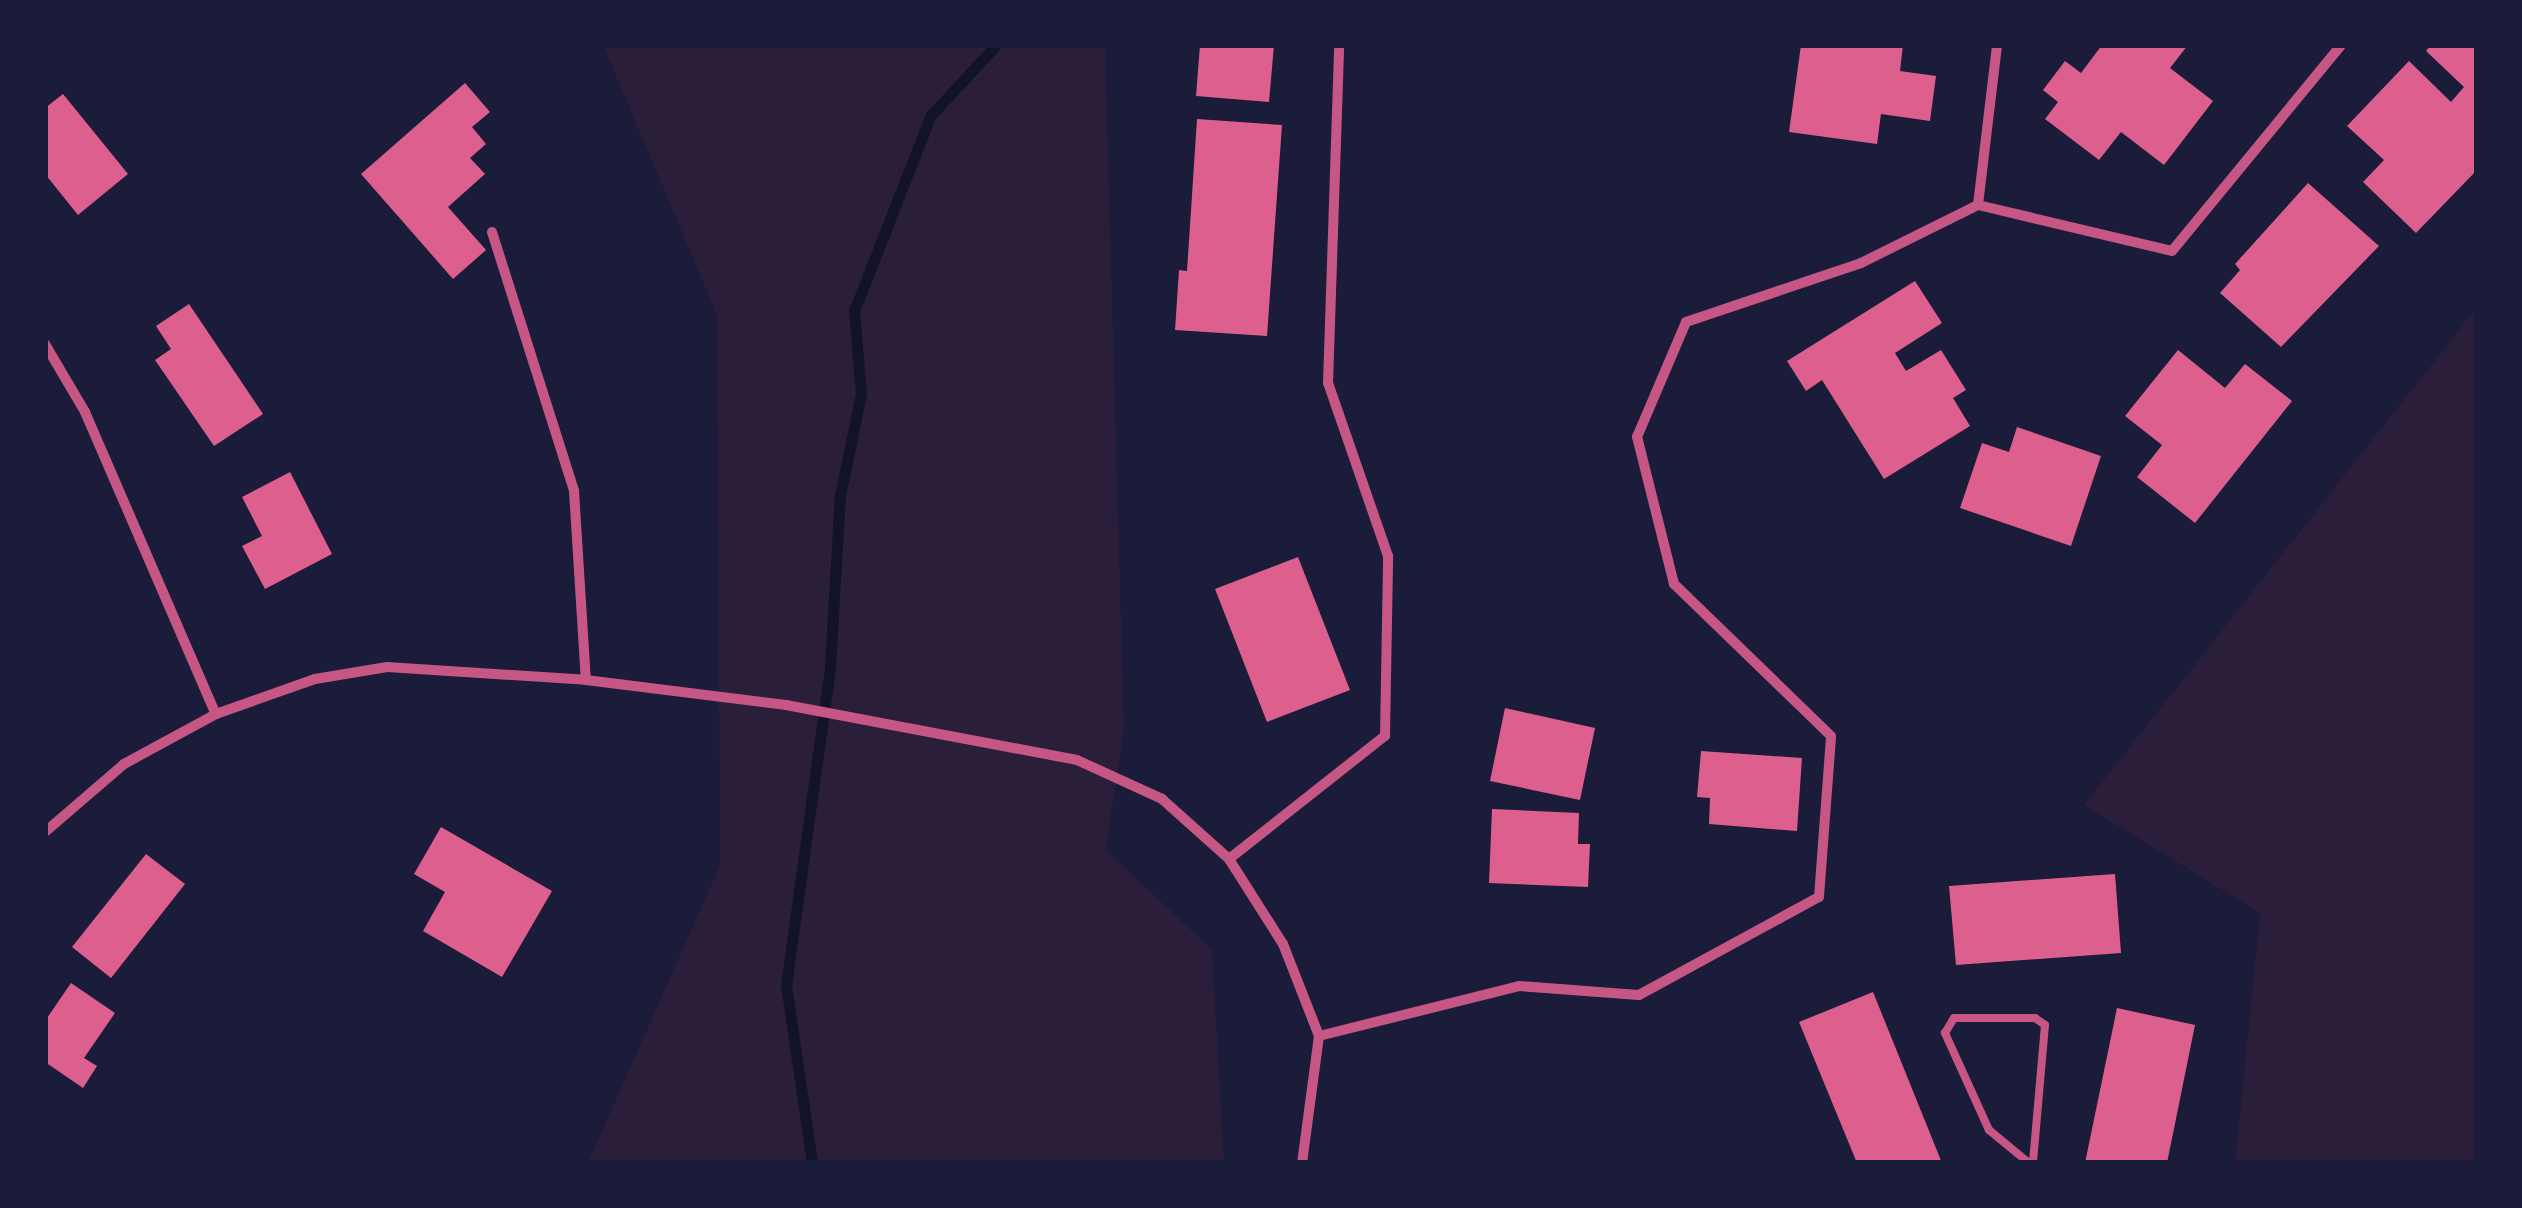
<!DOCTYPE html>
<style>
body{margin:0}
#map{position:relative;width:2522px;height:1208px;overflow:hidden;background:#1b1b3a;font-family:Ubuntu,sans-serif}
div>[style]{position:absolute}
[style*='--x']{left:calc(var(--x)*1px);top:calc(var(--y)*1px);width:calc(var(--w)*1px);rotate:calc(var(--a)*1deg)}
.green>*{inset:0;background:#2a1e3b}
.stream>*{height:11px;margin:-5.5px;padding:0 5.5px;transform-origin:5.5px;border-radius:5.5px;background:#12122b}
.building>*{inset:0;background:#dd5f8e}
.service>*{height:8px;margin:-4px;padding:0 4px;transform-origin:4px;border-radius:4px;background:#c65784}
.minor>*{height:10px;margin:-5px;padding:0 5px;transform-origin:5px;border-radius:5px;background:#c65784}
span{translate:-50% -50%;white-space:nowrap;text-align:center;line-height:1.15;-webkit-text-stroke:8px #1b1b3a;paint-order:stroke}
.frame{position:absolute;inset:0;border:48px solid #1b1b3a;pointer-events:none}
</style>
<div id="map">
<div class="green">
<i style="clip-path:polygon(603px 45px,1105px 45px,1124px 728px,1106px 849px,1212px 950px,1224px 1163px,588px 1163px,720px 865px,717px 315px)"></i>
<i style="clip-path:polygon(2477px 307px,2477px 1163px,2235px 1163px,2260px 913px,2084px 805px)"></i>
</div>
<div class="stream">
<i style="--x:812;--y:1163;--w:180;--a:-98.3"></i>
<i style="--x:786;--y:985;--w:321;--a:-82.1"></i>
<i style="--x:830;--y:667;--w:171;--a:-86.7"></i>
<i style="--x:840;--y:496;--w:104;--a:-78.4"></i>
<i style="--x:861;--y:394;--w:83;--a:-94.8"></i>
<i style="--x:854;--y:311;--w:211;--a:-68.6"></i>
<i style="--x:931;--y:115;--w:96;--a:-47.1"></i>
</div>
<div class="building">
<i style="clip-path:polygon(1200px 45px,1274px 45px,1269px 102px,1196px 96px)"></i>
<i style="clip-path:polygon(1801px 45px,1903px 45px,1900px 71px,1936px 76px,1930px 121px,1881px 114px,1877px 144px,1789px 132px)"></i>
<i style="clip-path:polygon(2102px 45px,2188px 45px,2170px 68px,2213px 101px,2164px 165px,2121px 132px,2099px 160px,2045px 119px,2058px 102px,2043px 90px,2065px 61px,2081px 73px)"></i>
<i style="clip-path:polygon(2431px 45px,2477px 45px,2477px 170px,2416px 233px,2363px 182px,2384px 160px,2347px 126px,2409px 61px,2451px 102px,2464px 87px,2426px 51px)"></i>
<i style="clip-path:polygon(465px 83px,490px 112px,472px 127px,486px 144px,470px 158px,485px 174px,448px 207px,486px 250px,453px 279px,361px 174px)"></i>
<i style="clip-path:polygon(63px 94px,128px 174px,78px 215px,45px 174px,45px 108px)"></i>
<i style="clip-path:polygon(1197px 119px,1282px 125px,1267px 336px,1175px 330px,1179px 270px,1187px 271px)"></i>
<i style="clip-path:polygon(2308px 183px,2379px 246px,2281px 347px,2220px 293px,2240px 270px,2235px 264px)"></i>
<i style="clip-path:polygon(1915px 281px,1942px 323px,1895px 353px,1906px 371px,1941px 350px,1966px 390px,1953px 398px,1970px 426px,1884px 479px,1822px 380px,1806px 391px,1787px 361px)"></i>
<i style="clip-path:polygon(189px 304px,263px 414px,214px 446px,155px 360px,171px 349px,156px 326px)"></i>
<i style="clip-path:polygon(2178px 350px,2225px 388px,2245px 364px,2292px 401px,2195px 523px,2137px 477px,2162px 445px,2125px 416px)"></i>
<i style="clip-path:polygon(2017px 427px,2101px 456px,2071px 546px,1960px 508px,1982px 443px,2009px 452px)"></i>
<i style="clip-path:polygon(290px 472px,332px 554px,265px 589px,242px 546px,262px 536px,242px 497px)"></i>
<i style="clip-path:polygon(1298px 557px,1350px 690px,1267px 722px,1215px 589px)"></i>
<i style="clip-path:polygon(1505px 708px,1595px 728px,1580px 800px,1490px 781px)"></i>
<i style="clip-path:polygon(1701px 751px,1802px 758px,1797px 831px,1709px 824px,1710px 798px,1697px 797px)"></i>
<i style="clip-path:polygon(1492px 809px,1579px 813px,1578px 844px,1590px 844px,1588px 887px,1489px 883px)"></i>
<i style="clip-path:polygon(441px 827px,552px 891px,502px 977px,423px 931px,445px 892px,414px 874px)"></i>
<i style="clip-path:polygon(146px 854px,185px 884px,111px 978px,72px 947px)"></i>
<i style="clip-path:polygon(2115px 874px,2121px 953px,1956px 965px,1949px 886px)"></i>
<i style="clip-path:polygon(71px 983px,115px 1013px,84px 1058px,97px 1066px,83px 1088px,45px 1062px,45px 1021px)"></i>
<i style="clip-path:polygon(1873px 992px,1942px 1163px,1857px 1163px,1799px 1022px)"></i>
<i style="clip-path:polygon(2117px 1008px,2195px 1025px,2167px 1163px,2085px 1163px)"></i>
</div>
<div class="service">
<i style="--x:2029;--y:1163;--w:52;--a:-140.5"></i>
<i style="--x:1989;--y:1130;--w:107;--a:-114.4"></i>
<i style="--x:1945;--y:1033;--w:17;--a:-59"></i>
<i style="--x:1954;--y:1018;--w:81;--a:0"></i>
<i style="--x:2035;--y:1018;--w:12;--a:35"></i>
<i style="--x:2045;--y:1025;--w:139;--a:95"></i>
</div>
<div class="minor">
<i style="--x:1978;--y:205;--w:161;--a:-83.2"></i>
<i style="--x:492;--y:232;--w:272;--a:72.4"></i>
<i style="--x:574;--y:491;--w:189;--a:86.4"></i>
<i style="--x:45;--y:344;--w:79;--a:59.5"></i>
<i style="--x:85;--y:412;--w:329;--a:66.6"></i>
<i style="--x:45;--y:832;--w:104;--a:-40.7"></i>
<i style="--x:124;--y:764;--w:105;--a:-28.5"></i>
<i style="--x:216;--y:714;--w:105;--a:-19.5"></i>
<i style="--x:315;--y:679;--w:73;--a:-9.5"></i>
<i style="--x:387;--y:667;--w:199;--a:3.7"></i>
<i style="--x:586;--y:680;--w:202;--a:7.1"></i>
<i style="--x:786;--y:705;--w:296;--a:10.7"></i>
<i style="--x:1077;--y:760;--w:94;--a:24.6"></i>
<i style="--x:1162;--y:799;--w:90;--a:41.8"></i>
<i style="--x:1229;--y:859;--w:101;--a:57.6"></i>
<i style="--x:1283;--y:944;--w:99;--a:68.6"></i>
<i style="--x:1319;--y:1036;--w:128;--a:97.6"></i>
<i style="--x:1229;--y:859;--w:199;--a:-38.3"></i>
<i style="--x:1385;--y:736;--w:180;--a:-89"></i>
<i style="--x:1388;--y:556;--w:183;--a:-109.1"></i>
<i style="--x:1328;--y:383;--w:338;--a:-88.1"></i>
<i style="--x:1319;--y:1036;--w:206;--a:-14"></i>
<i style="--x:1519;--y:986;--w:120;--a:4.3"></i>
<i style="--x:1639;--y:995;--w:205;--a:-28.6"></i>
<i style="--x:1819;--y:897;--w:161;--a:-85.7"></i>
<i style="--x:1831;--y:736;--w:219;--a:-135.9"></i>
<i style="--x:1674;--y:584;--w:152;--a:-104.1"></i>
<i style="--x:1637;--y:437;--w:125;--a:-66.9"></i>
<i style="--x:1686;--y:322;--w:185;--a:-18.6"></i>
<i style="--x:1861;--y:263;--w:131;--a:-26.4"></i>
<i style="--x:1978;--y:205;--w:199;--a:13.3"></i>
<i style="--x:2172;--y:251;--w:266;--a:-50.6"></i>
</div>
<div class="frame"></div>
</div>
